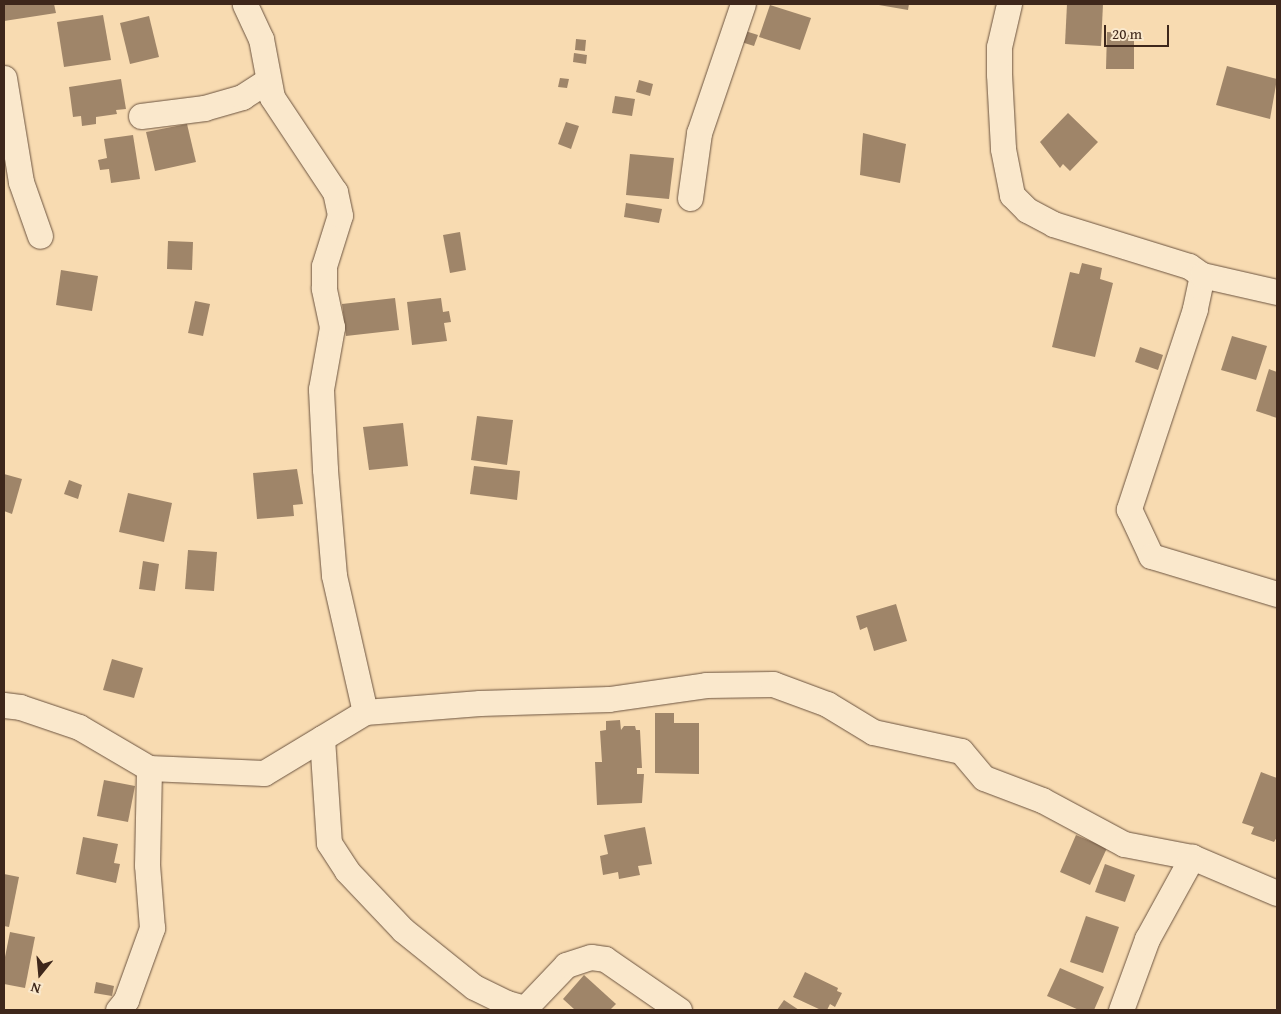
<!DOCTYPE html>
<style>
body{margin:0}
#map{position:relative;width:1281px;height:1014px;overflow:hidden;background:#f8dbb1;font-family:"Gentium Book Plus",serif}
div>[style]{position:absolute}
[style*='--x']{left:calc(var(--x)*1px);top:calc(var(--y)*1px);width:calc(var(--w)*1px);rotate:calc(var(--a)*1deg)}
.building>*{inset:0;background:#9f8569}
.roads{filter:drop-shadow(0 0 1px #6c5440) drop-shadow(0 0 1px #6c5440)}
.minor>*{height:25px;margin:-12.5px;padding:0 12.5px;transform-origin:12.5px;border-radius:12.5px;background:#fae8cc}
span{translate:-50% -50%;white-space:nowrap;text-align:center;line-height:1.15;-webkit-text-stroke:4px #fae8cc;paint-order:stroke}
.frame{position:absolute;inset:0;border:5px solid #3e271b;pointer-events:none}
.north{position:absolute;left:15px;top:949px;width:50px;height:50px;-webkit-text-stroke:4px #fae8cc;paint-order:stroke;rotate:197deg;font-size:14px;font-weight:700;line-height:20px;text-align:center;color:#3e271b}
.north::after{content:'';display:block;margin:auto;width:18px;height:22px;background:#3e271b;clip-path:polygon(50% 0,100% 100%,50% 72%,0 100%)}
.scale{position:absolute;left:1104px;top:25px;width:65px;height:22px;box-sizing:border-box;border:2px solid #3e271b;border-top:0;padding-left:6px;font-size:15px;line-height:18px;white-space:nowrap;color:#3e271b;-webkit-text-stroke:4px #fae8cc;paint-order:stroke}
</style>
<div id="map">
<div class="building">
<i style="clip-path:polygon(8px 4px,54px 4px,56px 13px,4px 21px,4px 5px)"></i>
<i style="clip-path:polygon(873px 4px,909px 4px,908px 10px)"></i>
<i style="clip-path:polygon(1067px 4px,1103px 4px,1101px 46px,1065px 44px)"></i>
<i style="clip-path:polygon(770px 5px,811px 18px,800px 50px,759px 37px)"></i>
<i style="clip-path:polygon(103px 15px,111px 60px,64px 67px,57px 22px)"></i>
<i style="clip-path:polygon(149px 16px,159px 57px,130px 64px,120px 23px)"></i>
<i style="clip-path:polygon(742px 30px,758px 35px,754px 46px,738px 41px)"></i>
<i style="clip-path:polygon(1107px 32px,1134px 33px,1134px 69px,1106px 69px)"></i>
<i style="clip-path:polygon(576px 39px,586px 40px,585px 51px,575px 50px)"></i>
<i style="clip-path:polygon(574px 53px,587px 55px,586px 64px,573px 62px)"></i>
<i style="clip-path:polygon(1227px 66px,1277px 79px,1270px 119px,1216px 105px)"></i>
<i style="clip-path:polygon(560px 78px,569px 79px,567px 88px,558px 87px)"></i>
<i style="clip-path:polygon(121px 79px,126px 109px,116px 110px,117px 114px,96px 117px,96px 124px,82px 126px,81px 116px,73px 117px,69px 87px)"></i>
<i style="clip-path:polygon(639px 80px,653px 84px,650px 96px,636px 92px)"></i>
<i style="clip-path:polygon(615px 96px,635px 99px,632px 116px,612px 113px)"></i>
<i style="clip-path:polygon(1068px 113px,1098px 142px,1070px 171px,1063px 164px,1060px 168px,1040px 142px)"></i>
<i style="clip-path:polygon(566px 122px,579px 126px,571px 149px,558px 144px)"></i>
<i style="clip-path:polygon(187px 124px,196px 162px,155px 171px,146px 132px)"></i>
<i style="clip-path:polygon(863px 133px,906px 144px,900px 183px,860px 175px)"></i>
<i style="clip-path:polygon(133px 135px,140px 179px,111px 183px,109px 169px,100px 170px,98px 160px,107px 158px,104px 139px)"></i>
<i style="clip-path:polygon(630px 154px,674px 158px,669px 199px,626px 195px)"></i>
<i style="clip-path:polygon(626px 203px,662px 209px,659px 223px,624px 217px)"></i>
<i style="clip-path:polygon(460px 232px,466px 270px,450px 273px,443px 235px)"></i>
<i style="clip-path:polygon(168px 241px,193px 242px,192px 270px,167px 269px)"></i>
<i style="clip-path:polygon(1082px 263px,1102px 268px,1100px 279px,1113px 283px,1095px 357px,1052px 347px,1070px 272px,1079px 274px)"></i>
<i style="clip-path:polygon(61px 270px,98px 276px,92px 311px,56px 305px)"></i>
<i style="clip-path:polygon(395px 298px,399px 330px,346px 336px,342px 304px)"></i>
<i style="clip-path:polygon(441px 298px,443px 312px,449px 311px,451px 322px,444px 323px,447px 341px,412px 345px,407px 302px)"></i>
<i style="clip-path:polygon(195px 301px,210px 304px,203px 336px,188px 333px)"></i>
<i style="clip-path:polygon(1232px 336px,1267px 346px,1256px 380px,1221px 370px)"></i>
<i style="clip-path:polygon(1140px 347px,1163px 355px,1158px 370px,1135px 362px)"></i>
<i style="clip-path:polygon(1269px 369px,1277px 372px,1277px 418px,1256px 411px)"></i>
<i style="clip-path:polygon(477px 416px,513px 420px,507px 465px,471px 460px)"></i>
<i style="clip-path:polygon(403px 423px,408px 466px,369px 470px,363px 427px)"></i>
<i style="clip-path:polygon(474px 466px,520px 471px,517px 500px,470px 494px)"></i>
<i style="clip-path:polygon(297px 469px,303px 504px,293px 505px,294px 516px,257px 519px,253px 473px)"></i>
<i style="clip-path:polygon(4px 474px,22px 479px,12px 514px,4px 511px)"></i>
<i style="clip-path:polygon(69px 480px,82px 485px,78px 499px,64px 494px)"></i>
<i style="clip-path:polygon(128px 493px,172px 503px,164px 542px,119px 532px)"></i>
<i style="clip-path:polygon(188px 550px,217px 552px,214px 591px,185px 589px)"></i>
<i style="clip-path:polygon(143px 561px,159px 564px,155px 591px,139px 589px)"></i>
<i style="clip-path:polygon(896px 604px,907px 641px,874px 651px,867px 627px,860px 630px,856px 616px)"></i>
<i style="clip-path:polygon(112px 659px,143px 668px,134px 698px,103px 690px)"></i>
<i style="clip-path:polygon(655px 713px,674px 713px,674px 723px,699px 723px,699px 774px,655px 773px)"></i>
<i style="clip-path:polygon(620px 720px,621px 730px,624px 726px,635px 726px,636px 730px,640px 730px,642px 768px,637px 768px,637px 774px,644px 774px,642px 803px,597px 805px,595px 762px,602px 762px,600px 731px,606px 730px,606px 721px)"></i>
<i style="clip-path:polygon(1261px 772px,1277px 778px,1277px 837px,1274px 842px,1251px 834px,1254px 827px,1242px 823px)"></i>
<i style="clip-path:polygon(104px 780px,135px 786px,128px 822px,97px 816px)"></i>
<i style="clip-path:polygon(645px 827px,652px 864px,638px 866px,640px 875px,619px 879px,618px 872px,603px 875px,600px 856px,608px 854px,604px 835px)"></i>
<i style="clip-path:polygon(1076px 835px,1107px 848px,1090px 885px,1060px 872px)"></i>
<i style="clip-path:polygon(83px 837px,118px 844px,114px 863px,120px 864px,116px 883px,76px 874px)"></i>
<i style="clip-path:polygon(1105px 864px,1135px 875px,1125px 902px,1095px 892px)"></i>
<i style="clip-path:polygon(4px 874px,19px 877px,9px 927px,4px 926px)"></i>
<i style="clip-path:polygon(1086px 916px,1119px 927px,1103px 973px,1070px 962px)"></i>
<i style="clip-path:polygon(10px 932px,35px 937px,25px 988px,4px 984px,4px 962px)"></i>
<i style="clip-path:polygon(1060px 968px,1104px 987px,1094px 1010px,1079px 1010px,1047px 996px)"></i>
<i style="clip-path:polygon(805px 972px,838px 988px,837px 991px,842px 993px,835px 1007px,830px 1004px,827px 1010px,821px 1010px,793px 997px)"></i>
<i style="clip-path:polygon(584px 975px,616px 1004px,610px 1010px,575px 1010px,563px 999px)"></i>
<i style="clip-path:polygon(96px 982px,114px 986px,112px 996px,94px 993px)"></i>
<i style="clip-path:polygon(784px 1000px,799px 1010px,777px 1010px)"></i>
</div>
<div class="roads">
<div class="minor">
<i style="--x:1009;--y:4;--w:44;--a:103.1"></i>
<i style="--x:999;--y:47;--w:27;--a:90"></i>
<i style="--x:999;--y:74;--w:75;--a:86.9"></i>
<i style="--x:1003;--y:149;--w:47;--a:78.9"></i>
<i style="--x:1012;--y:195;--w:21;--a:45"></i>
<i style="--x:1027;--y:210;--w:30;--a:28"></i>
<i style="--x:1053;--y:224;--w:142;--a:17.2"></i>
<i style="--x:1189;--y:266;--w:16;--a:35"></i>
<i style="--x:1202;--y:275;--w:35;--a:102"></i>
<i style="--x:1195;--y:309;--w:211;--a:108.3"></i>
<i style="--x:1129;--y:509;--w:52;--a:64.9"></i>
<i style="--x:1151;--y:556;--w:132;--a:16.8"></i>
<i style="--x:4;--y:78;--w:105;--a:80.7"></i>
<i style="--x:21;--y:182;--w:57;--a:70.6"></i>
<i style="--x:141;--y:116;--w:64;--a:-7.2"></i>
<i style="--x:204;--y:108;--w:40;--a:-16"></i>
<i style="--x:242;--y:97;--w:30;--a:-33"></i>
<i style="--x:690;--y:198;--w:66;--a:-82.1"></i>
<i style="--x:699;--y:133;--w:136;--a:-71.2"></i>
<i style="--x:1202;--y:275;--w:77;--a:12.8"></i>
<i style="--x:4;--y:705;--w:16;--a:7"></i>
<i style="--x:20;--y:707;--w:62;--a:18.7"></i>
<i style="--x:79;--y:727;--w:81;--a:30.4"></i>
<i style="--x:149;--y:768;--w:115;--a:2.5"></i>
<i style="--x:264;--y:773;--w:118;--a:-31.1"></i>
<i style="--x:365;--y:712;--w:140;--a:-102.8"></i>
<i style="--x:334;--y:575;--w:106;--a:-94.9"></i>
<i style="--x:325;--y:469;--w:80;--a:-92.9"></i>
<i style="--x:321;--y:389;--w:63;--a:-79.9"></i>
<i style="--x:332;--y:327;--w:40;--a:-102"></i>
<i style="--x:324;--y:288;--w:22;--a:-90"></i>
<i style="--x:324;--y:266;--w:53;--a:-72.6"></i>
<i style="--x:340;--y:215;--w:24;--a:-102"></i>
<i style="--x:335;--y:192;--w:114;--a:-123.6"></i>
<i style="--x:272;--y:97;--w:59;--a:-100.7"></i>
<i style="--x:261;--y:39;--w:38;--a:-115"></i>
<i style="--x:365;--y:712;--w:115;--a:-4.5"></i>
<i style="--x:480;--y:703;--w:129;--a:-1.8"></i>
<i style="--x:609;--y:699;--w:98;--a:-8.2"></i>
<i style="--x:706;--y:685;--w:67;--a:-0.9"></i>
<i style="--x:773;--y:684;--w:58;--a:20.3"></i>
<i style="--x:827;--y:704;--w:54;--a:31.3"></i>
<i style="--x:873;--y:732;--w:90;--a:12.2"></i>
<i style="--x:961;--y:751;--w:35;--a:50"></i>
<i style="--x:984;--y:778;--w:62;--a:20.8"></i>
<i style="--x:1042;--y:800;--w:93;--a:28.2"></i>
<i style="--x:1124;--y:844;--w:69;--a:10.8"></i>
<i style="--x:1192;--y:857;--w:92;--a:23"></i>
<i style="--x:322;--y:738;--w:105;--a:86.2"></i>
<i style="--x:329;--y:843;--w:33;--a:57"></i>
<i style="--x:347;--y:871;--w:81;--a:46.5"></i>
<i style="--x:403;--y:930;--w:91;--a:38.8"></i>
<i style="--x:474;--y:987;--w:37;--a:26"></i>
<i style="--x:507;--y:1003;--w:19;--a:16"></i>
<i style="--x:525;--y:1008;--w:59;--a:-46.4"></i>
<i style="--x:566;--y:965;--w:26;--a:-18"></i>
<i style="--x:591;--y:957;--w:14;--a:8"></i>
<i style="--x:605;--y:959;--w:90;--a:34.6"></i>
<i style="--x:118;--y:1010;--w:13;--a:-51"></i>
<i style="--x:126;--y:1000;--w:77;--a:-70.1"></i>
<i style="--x:152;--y:928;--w:63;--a:-94.5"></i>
<i style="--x:147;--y:865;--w:97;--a:-88.8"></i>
<i style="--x:1121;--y:1010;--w:76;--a:-69.9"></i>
<i style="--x:1147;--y:939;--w:94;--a:-61.2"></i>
</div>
</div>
<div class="frame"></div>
<div class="north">N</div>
<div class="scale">20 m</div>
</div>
